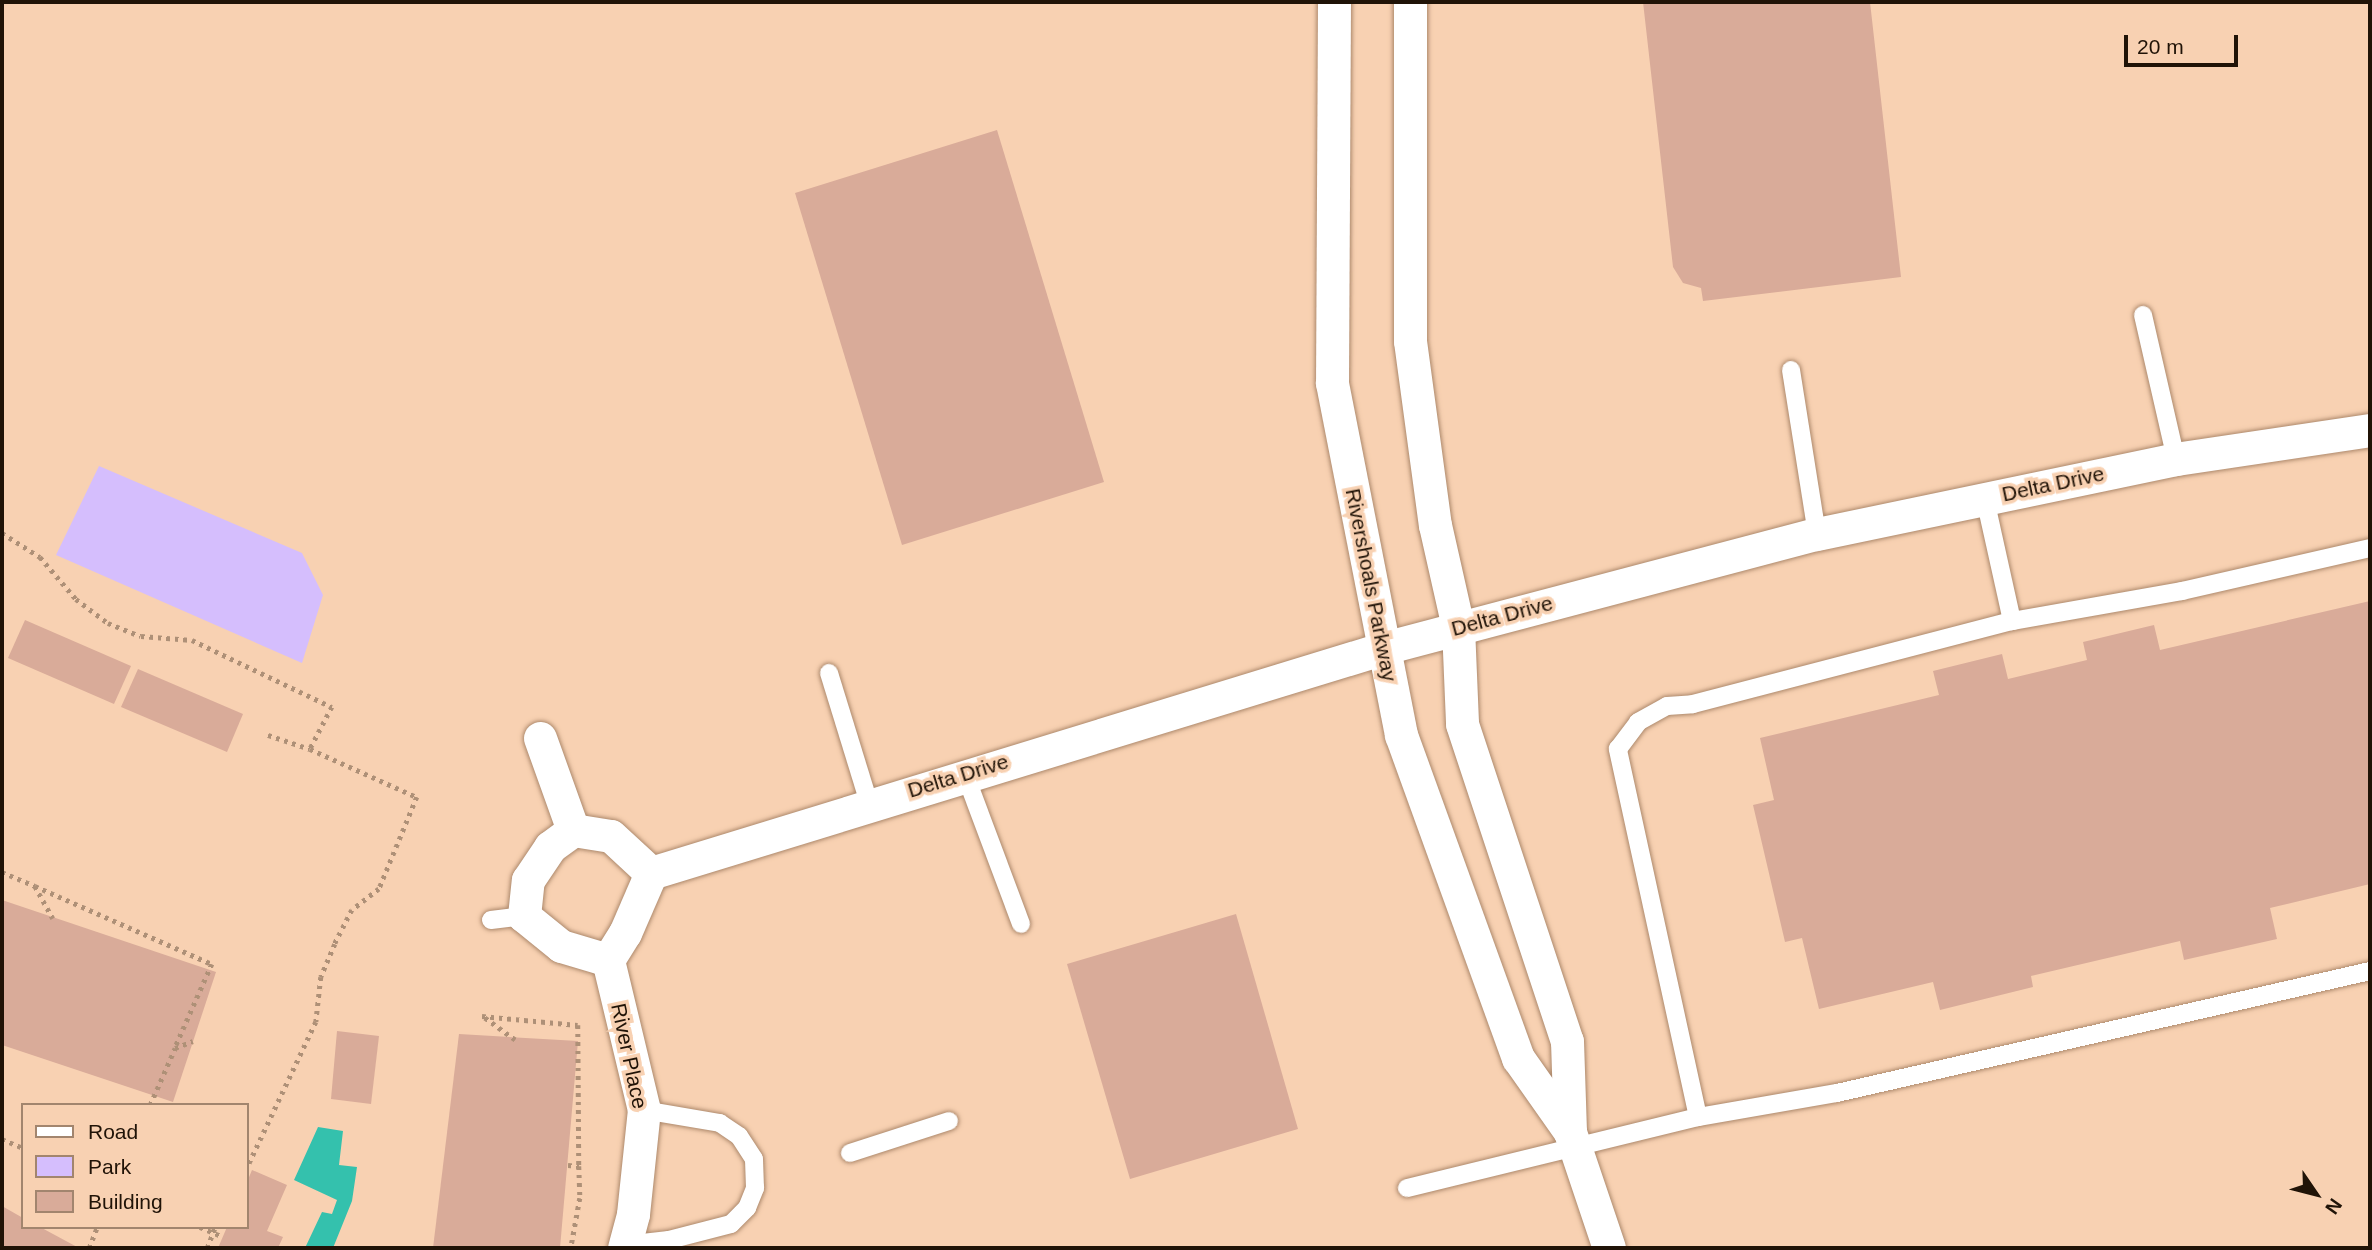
<!DOCTYPE html>
<style>
body{margin:0}
#map{position:relative;width:2372px;height:1250px;overflow:hidden;background:#f8d1b2;font-family:Helvetica,sans-serif}
div>[style]{position:absolute}
[style*='--x']{left:calc(var(--x)*1px);top:calc(var(--y)*1px);width:calc(var(--w)*1px);rotate:calc(var(--a)*1deg)}
.green>*{inset:0;background:#d5befd}
.water>*{inset:0;background:#34c1ad}
.building>*{inset:0;background:#d9ab99}
.path>*{height:4.5px;margin-top:-2.25px;transform-origin:0;background:repeating-linear-gradient(90deg,#ae9077 0 3.5px,transparent 0 8.5px)}
.roads{filter:drop-shadow(0 0 2px #ad896c) drop-shadow(0 0 2px #ad896c)}
.service>*{height:18px;margin:-9px;padding:0 9px;transform-origin:9px;border-radius:9px;background:#fff}
.minor>*{height:33px;margin:-16.5px;padding:0 16.5px;transform-origin:16.5px;border-radius:16.5px;background:#fff}
span{translate:-50% -50%;white-space:nowrap;text-align:center;line-height:1.15;-webkit-text-stroke:7px #f8d1b2;paint-order:stroke}
.street-label{font-size:21px;color:#201307}
.frame{position:absolute;inset:0;border:4px solid #201307;pointer-events:none}
.legend{position:absolute;left:21px;top:1103px;width:228px;height:126px;box-sizing:border-box;background:#f8d1b2;border:2px solid #a2856e;margin:0;padding:9px 12px;list-style:none;font-size:21px;color:#201307}
.legend li{display:flex;align-items:center;gap:14px;height:35px}
.legend b{width:35px;border:2px solid #a2856e}
.north{position:absolute;left:2281px;top:1159px;width:70px;height:70px;-webkit-text-stroke:5px #f8d1b2;paint-order:stroke;rotate:125deg;font-size:19px;font-weight:700;line-height:28px;text-align:center;color:#201307}
.north::after{content:'';display:block;margin:auto;width:24px;height:32px;background:#201307;clip-path:polygon(50% 0,100% 100%,50% 72%,0 100%)}
.scale{position:absolute;left:2124px;top:35px;width:114px;height:32px;box-sizing:border-box;border:4px solid #201307;border-top:0;padding-left:9px;font-size:21px;line-height:24px;white-space:nowrap;color:#201307;-webkit-text-stroke:5px #f8d1b2;paint-order:stroke}
</style>
<div id="map">
<div class="green">
<i style="clip-path:polygon(99px 466px,302px 553px,323px 595px,302px 663px,56px 555px)"></i>
</div>
<div class="water">
<i style="clip-path:polygon(318px 1127px,343px 1131px,339px 1165px,357px 1167px,352px 1201px,333px 1248px,305px 1248px,322px 1212px,332px 1214px,337px 1200px,294px 1180px)"></i>
</div>
<div class="building">
<i style="clip-path:polygon(1643px 2px,1870px 2px,1901px 277px,1703px 301px,1701px 288px,1683px 283px,1673px 267px)"></i>
<i style="clip-path:polygon(997px 130px,1104px 482px,902px 545px,795px 193px)"></i>
<i style="clip-path:polygon(2370px 601px,2370px 884px,2270px 908px,2277px 939px,2184px 960px,2180px 941px,2031px 976px,2033px 987px,1940px 1010px,1933px 982px,1819px 1009px,1802px 938px,1785px 942px,1753px 805px,1774px 800px,1760px 738px,1939px 695px,1933px 671px,2002px 654px,2008px 679px,2087px 660px,2083px 642px,2154px 625px,2160px 650px)"></i>
<i style="clip-path:polygon(25px 620px,131px 666px,114px 704px,8px 658px)"></i>
<i style="clip-path:polygon(138px 669px,243px 714px,227px 752px,121px 707px)"></i>
<i style="clip-path:polygon(2px 900px,216px 972px,173px 1102px,2px 1045px)"></i>
<i style="clip-path:polygon(1236px 914px,1298px 1129px,1130px 1179px,1067px 964px)"></i>
<i style="clip-path:polygon(337px 1031px,379px 1036px,371px 1104px,331px 1099px)"></i>
<i style="clip-path:polygon(459px 1034px,578px 1041px,560px 1248px,433px 1248px)"></i>
<i style="clip-path:polygon(252px 1170px,287px 1185px,267px 1231px,283px 1237px,278px 1248px,218px 1248px,227px 1227px,247px 1227px,247px 1182px)"></i>
<i style="clip-path:polygon(2px 1206px,23px 1218px,23px 1227px,40px 1227px,79px 1248px,2px 1248px)"></i>
</div>
<div class="path">
<i style="--x:2;--y:533;--w:45;--a:32.3"></i>
<i style="--x:40;--y:557;--w:55;--a:49.4"></i>
<i style="--x:76;--y:599;--w:40;--a:37"></i>
<i style="--x:108;--y:623;--w:35;--a:22"></i>
<i style="--x:141;--y:636;--w:51;--a:4.5"></i>
<i style="--x:192;--y:640;--w:155;--a:25.6"></i>
<i style="--x:332;--y:707;--w:47;--a:117.6"></i>
<i style="--x:310;--y:749;--w:117;--a:24.2"></i>
<i style="--x:417;--y:797;--w:100;--a:112.4"></i>
<i style="--x:379;--y:889;--w:34;--a:142"></i>
<i style="--x:352;--y:910;--w:38;--a:117"></i>
<i style="--x:335;--y:944;--w:36;--a:113"></i>
<i style="--x:321;--y:977;--w:45;--a:96.3"></i>
<i style="--x:316;--y:1022;--w:161;--a:115.3"></i>
<i style="--x:268;--y:735;--w:44;--a:18.4"></i>
<i style="--x:2;--y:872;--w:36;--a:23"></i>
<i style="--x:35;--y:886;--w:37;--a:61"></i>
<i style="--x:35;--y:886;--w:193;--a:23.8"></i>
<i style="--x:212;--y:964;--w:92;--a:113.8"></i>
<i style="--x:175;--y:1048;--w:19;--a:-21"></i>
<i style="--x:515;--y:1040;--w:41;--a:-144"></i>
<i style="--x:482;--y:1016;--w:96;--a:5.4"></i>
<i style="--x:578;--y:1025;--w:141;--a:89.6"></i>
<i style="--x:150;--y:1105;--w:62;--a:-66.3"></i>
<i style="--x:2;--y:1139;--w:23;--a:23"></i>
<i style="--x:568;--y:1165;--w:11;--a:5"></i>
<i style="--x:579;--y:1166;--w:32;--a:88"></i>
<i style="--x:580;--y:1198;--w:51;--a:100.2"></i>
<i style="--x:200;--y:1227;--w:25;--a:23"></i>
<i style="--x:89;--y:1248;--w:22;--a:-69"></i>
<i style="--x:207;--y:1248;--w:22;--a:-69"></i>
</div>
<div class="roads">
<div class="service">
<i style="--x:2143;--y:315;--w:148;--a:77.1"></i>
<i style="--x:1791;--y:370;--w:166;--a:81"></i>
<i style="--x:1985;--y:499;--w:125;--a:77.5"></i>
<i style="--x:829;--y:673;--w:136;--a:72.9"></i>
<i style="--x:965;--y:774;--w:160;--a:69.5"></i>
<i style="--x:491;--y:920;--w:33;--a:-7"></i>
<i style="--x:1698;--y:1117;--w:377;--a:-102.3"></i>
<i style="--x:1618;--y:749;--w:34;--a:-53"></i>
<i style="--x:1638;--y:722;--w:33;--a:-29"></i>
<i style="--x:1667;--y:706;--w:26;--a:-4"></i>
<i style="--x:1693;--y:704;--w:330;--a:-14.6"></i>
<i style="--x:2012;--y:621;--w:173;--a:-10"></i>
<i style="--x:2182;--y:591;--w:193;--a:-12.9"></i>
<i style="--x:850;--y:1153;--w:104;--a:-17.9"></i>
<i style="--x:1407;--y:1188;--w:300;--a:-13.7"></i>
<i style="--x:1698;--y:1117;--w:141;--a:-9.8"></i>
<i style="--x:1837;--y:1093;--w:547;--a:-12.89"></i>
<i style="--x:625;--y:1245;--w:44;--a:-6.5"></i>
<i style="--x:669;--y:1240;--w:64;--a:-14.5"></i>
<i style="--x:731;--y:1224;--w:23;--a:-45"></i>
<i style="--x:747;--y:1208;--w:22;--a:-68"></i>
<i style="--x:755;--y:1188;--w:29;--a:-92"></i>
<i style="--x:754;--y:1159;--w:27;--a:-123"></i>
<i style="--x:739;--y:1136;--w:23;--a:-146"></i>
<i style="--x:720;--y:1123;--w:77;--a:-170.3"></i>
</div>
<div class="minor">
<i style="--x:1334;--y:2;--w:381;--a:90.3"></i>
<i style="--x:1332;--y:383;--w:359;--a:78.9"></i>
<i style="--x:1401;--y:735;--w:344;--a:70.1"></i>
<i style="--x:1518;--y:1058;--w:90;--a:54.9"></i>
<i style="--x:1570;--y:1132;--w:122;--a:71.4"></i>
<i style="--x:1410;--y:2;--w:339;--a:90"></i>
<i style="--x:1410;--y:341;--w:186;--a:82.3"></i>
<i style="--x:1435;--y:525;--w:105;--a:77.3"></i>
<i style="--x:1458;--y:627;--w:97;--a:87.6"></i>
<i style="--x:1462;--y:724;--w:334;--a:71.7"></i>
<i style="--x:1567;--y:1041;--w:91;--a:88.1"></i>
<i style="--x:540;--y:738;--w:98;--a:70.3"></i>
<i style="--x:651;--y:873;--w:767;--a:-17.06"></i>
<i style="--x:1384;--y:648;--w:448;--a:-14.8"></i>
<i style="--x:1817;--y:534;--w:367;--a:-11.8"></i>
<i style="--x:2176;--y:459;--w:196;--a:-8.5"></i>
<i style="--x:608;--y:960;--w:49;--a:-163.4"></i>
<i style="--x:561;--y:946;--w:48;--a:-141"></i>
<i style="--x:524;--y:916;--w:36;--a:-84"></i>
<i style="--x:528;--y:880;--w:40;--a:-56"></i>
<i style="--x:550;--y:847;--w:29;--a:-36"></i>
<i style="--x:573;--y:830;--w:38;--a:9"></i>
<i style="--x:611;--y:836;--w:54;--a:42.8"></i>
<i style="--x:624;--y:1248;--w:35;--a:-75"></i>
<i style="--x:633;--y:1214;--w:105;--a:-84"></i>
<i style="--x:644;--y:1110;--w:154;--a:-103.5"></i>
<i style="--x:608;--y:960;--w:32;--a:-58"></i>
<i style="--x:625;--y:933;--w:65;--a:-66.6"></i>
</div>
</div>
<div class="street-label">
<span style="left:2053px;top:484px;rotate:-12deg">Delta Drive</span>
<span style="left:1371px;top:585px;rotate:79deg">Rivershoals Parkway</span>
<span style="left:1502px;top:616px;rotate:-15deg">Delta Drive</span>
<span style="left:958px;top:776px;rotate:-17deg">Delta Drive</span>
<span style="left:629px;top:1056px;rotate:78deg">River Place</span>
</div>
<div class="frame"></div>
<ul class="legend">
<li><b style="height:9px;background:#fff"></b>Road</li>
<li><b style="height:19px;background:#d5befd"></b>Park</li>
<li><b style="height:19px;background:#d9ab99"></b>Building</li>
</ul>
<div class="north">N</div>
<div class="scale">20 m</div>
</div>
